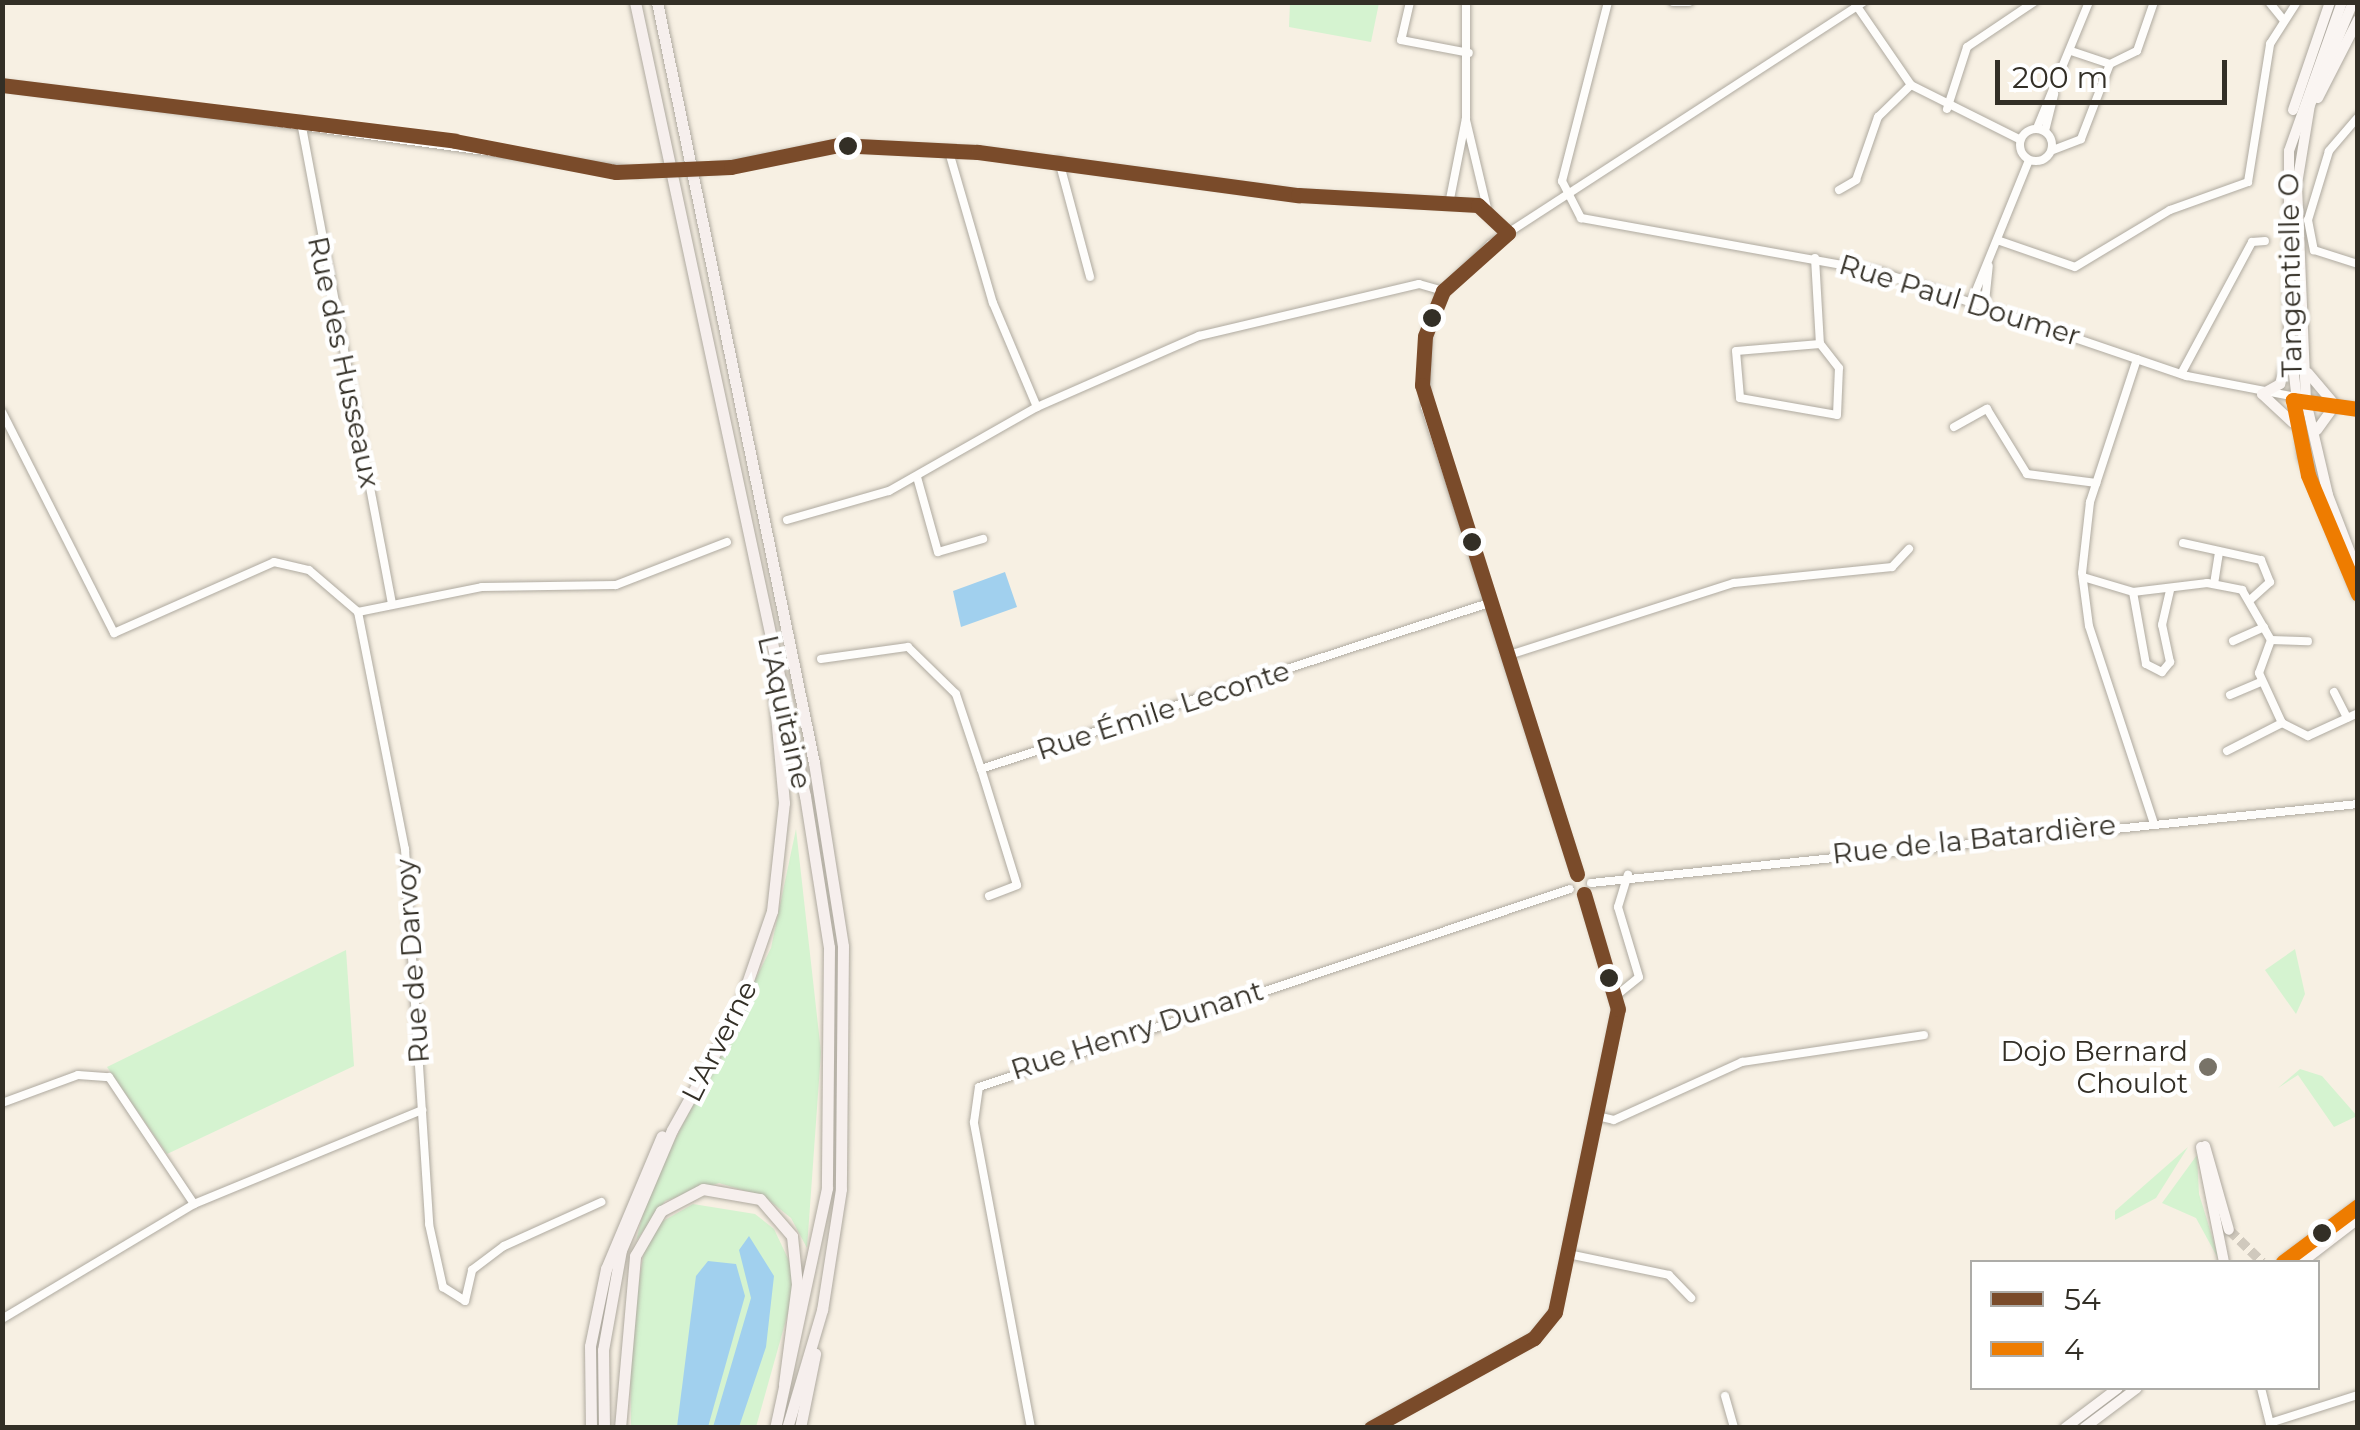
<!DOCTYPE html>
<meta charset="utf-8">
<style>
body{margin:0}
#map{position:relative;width:2360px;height:1430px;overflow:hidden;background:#f7f0e3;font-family:Montserrat,sans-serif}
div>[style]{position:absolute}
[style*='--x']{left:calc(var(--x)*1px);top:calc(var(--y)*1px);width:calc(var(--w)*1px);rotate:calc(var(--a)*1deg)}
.green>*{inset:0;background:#d5f3d0}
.water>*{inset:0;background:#a1d0ee}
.major-tunnel>*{height:10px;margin-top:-5px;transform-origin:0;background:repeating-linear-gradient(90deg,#d0c9bd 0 10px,transparent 0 15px)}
.roads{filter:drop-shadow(0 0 2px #afaaa0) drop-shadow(0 0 2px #afaaa0)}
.minor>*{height:8px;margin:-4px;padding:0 4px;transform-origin:4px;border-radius:4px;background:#fefdfb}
.minor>.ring{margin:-4px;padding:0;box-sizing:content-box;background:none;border:8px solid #fefdfb;border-radius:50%}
.major>*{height:10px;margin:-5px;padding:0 5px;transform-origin:5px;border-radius:5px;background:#faf5f2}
.highway>*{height:11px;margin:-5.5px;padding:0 5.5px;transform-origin:5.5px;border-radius:5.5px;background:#f6efed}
.bridges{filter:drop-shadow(0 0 2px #afaaa0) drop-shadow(0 0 2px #afaaa0)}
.minor-bridge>*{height:8px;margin:-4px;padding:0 4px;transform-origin:4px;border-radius:4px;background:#fefdfb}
.bus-1>*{height:15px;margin:-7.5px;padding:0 7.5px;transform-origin:7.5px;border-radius:7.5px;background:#7a4b2a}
.bus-2>*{height:15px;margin:-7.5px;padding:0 7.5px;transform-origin:7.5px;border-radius:7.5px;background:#ee7c00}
.dots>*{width:28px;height:28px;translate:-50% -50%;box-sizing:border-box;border:5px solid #fff;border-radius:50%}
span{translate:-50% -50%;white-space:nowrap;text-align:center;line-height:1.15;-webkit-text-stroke:9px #fff;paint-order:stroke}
.street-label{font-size:28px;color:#332f26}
.poi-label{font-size:28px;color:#332f26}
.right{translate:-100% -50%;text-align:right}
.frame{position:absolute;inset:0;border:5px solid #332f26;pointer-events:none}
.legend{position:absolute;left:1970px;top:1260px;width:350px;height:130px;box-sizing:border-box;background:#fff;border:2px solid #adaca8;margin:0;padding:12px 18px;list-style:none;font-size:30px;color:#332f26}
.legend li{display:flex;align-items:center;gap:20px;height:50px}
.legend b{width:50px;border:2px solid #adaca8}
.scale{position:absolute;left:1995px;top:60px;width:232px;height:45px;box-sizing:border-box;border:5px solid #332f26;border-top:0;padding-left:12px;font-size:30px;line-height:35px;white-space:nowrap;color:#332f26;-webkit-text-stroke:8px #fff;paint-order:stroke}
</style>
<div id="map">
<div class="green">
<i style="clip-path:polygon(1290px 3px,1379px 3px,1371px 42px,1289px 27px)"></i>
<i style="clip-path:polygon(796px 829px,821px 1052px,807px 1248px,791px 1218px,765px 1197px,719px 1183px,665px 1201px,636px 1241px,648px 1194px,771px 948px)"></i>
<i style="clip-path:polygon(2295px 949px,2305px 994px,2296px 1014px,2265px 970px)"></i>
<i style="clip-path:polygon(346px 950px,354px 1066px,167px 1154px,107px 1067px)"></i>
<i style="clip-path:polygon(2300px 1069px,2322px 1076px,2357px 1116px,2334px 1127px,2298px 1075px,2278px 1088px)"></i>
<i style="clip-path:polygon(2188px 1147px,2156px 1198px,2115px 1220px,2115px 1211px)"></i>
<i style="clip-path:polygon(2197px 1155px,2199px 1194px,2220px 1262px,2196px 1218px,2162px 1203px)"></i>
<i style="clip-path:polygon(693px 1204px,755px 1214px,774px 1229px,791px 1265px,793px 1295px,756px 1427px,631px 1428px,630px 1336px,645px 1245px,656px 1225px)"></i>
</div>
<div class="water">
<i style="clip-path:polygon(1005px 572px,1017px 607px,961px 627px,953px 591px)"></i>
<i style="clip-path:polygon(749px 1236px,774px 1276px,766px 1347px,739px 1427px,713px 1427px,751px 1298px,739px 1250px)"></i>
<i style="clip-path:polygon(708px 1261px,736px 1264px,745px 1296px,708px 1427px,677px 1427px,696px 1276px)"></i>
</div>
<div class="major-tunnel">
<i style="--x:2229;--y:1230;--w:46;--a:44.1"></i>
</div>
<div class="roads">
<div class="minor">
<i style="--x:1410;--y:2;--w:39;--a:103"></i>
<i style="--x:1401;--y:40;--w:69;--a:10.8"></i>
<i style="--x:1608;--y:2;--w:185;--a:104.4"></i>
<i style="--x:1562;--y:181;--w:42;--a:62.8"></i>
<i style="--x:1581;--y:218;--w:305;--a:10.2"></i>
<i style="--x:1881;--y:272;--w:323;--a:18.8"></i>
<i style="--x:2187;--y:376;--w:174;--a:10.9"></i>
<i style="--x:1673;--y:2;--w:16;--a:0"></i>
<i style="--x:1854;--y:2;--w:101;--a:55.5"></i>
<i style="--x:1911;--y:85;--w:121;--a:26.6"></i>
<i style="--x:2269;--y:2;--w:21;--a:51"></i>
<i style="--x:2071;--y:51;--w:41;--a:18.4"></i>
<i style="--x:2;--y:85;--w:642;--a:7.79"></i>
<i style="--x:1947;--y:109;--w:65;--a:-72.1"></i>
<i style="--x:1967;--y:47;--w:81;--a:-33.9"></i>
<i style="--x:2358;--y:117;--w:45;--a:130.5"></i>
<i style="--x:2329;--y:151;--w:72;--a:106.9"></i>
<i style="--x:2308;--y:220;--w:31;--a:79"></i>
<i style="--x:2314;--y:250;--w:46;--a:17.7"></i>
<i style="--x:1466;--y:120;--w:90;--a:76.6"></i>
<i style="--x:301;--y:122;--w:490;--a:79.3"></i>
<i style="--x:2037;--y:128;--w:136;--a:-67.6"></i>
<i class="ring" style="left:2020px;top:129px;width:24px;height:24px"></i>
<i style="--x:2045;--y:131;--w:38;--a:-76"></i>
<i style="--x:2053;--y:150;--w:30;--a:-21"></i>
<i style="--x:2081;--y:139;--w:80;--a:-68.9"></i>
<i style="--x:2110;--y:64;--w:30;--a:-26"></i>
<i style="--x:2137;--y:51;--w:52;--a:-70.9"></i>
<i style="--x:949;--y:152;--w:157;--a:73.8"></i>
<i style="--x:993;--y:303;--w:113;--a:67.1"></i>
<i style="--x:1059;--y:161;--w:120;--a:75"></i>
<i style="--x:716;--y:168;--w:124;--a:-10.7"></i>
<i style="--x:838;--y:145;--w:140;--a:2.9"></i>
<i style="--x:978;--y:152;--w:323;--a:7.7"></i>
<i style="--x:1298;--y:195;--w:180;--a:3.2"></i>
<i style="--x:1478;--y:205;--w:41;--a:43"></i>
<i style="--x:1839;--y:190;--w:20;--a:-30"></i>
<i style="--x:1856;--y:180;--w:67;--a:-70.8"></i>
<i style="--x:1878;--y:117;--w:46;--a:-44.1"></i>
<i style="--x:1449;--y:204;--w:88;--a:-78.8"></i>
<i style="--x:1466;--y:118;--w:116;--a:-90"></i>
<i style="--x:2000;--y:241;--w:79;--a:19.1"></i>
<i style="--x:2075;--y:267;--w:111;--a:-31"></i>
<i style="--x:2170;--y:210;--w:83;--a:-19.7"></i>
<i style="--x:2248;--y:182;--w:140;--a:-80.9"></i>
<i style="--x:2270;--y:44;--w:50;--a:-57.3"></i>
<i style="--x:1815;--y:258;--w:86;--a:86.7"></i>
<i style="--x:1820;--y:344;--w:84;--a:175.2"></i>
<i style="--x:1736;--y:351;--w:47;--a:85.1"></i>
<i style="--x:1740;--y:398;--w:98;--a:9.9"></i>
<i style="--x:1837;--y:415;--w:47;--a:-87.6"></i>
<i style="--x:1839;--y:368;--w:31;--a:-128"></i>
<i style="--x:1973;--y:298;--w:149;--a:-67.9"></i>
<i style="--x:1985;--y:302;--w:36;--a:-84"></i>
<i style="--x:2137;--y:359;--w:151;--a:108.2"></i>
<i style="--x:2090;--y:502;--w:71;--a:96.4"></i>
<i style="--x:2082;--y:573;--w:53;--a:82.5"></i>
<i style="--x:2089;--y:626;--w:205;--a:71.8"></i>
<i style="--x:2181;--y:374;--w:150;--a:-61.7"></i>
<i style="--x:2252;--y:242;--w:13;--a:-4"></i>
<i style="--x:2;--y:412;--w:248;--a:63.1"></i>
<i style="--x:114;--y:633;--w:175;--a:-23.9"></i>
<i style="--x:274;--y:562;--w:36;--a:13"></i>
<i style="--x:309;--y:570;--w:65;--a:40.6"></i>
<i style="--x:1954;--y:427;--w:38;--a:-29"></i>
<i style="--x:1987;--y:409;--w:76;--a:58.4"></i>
<i style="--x:2027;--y:474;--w:70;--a:7.4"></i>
<i style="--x:917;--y:477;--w:78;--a:74.4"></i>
<i style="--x:938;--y:552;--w:47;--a:-16.1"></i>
<i style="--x:787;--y:520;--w:106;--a:-15.9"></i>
<i style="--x:889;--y:491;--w:170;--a:-29.6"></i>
<i style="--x:1037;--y:407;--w:177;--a:-23.7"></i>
<i style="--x:1199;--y:336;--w:226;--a:-13.3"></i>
<i style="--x:1419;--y:284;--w:25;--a:16"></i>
<i style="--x:2183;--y:543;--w:80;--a:12.3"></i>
<i style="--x:2261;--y:560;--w:24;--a:68"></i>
<i style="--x:2270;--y:582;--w:25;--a:138"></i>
<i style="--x:2083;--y:577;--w:52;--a:16.7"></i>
<i style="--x:2133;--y:592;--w:75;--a:-6.9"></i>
<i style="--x:2207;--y:583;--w:36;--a:11"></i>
<i style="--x:2242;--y:590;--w:58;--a:59.9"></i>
<i style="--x:2271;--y:640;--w:35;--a:110"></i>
<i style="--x:2259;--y:673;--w:55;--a:65.3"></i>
<i style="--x:2282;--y:723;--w:29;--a:27"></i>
<i style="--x:2308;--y:736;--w:55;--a:-24.7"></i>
<i style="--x:2214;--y:584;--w:33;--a:-81"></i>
<i style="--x:2133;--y:592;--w:73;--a:79.8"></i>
<i style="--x:2146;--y:664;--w:18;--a:27"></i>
<i style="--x:2162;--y:672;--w:13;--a:-51"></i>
<i style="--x:2170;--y:662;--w:38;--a:-102"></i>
<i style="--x:2162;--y:625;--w:37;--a:-77"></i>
<i style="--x:358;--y:612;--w:242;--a:78.8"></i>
<i style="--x:405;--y:849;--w:376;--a:86.3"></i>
<i style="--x:429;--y:1224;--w:65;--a:77.5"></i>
<i style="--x:443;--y:1287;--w:26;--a:32"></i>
<i style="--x:465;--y:1301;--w:32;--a:-77"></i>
<i style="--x:472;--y:1270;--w:40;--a:-37"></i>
<i style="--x:504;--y:1246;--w:107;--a:-24.4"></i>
<i style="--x:358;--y:612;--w:126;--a:-11.4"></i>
<i style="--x:482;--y:587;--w:134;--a:-0.9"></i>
<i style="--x:616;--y:585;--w:119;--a:-21.2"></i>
<i style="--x:2271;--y:640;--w:37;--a:2"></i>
<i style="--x:2233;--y:641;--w:34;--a:-24"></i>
<i style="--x:1506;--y:656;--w:239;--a:-17.8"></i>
<i style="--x:1734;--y:583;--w:159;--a:-5.8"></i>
<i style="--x:1892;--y:567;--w:25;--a:-47"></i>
<i style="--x:821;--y:659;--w:88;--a:-7.9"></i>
<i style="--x:908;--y:647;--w:67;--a:44.4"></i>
<i style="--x:956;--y:694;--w:79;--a:71.6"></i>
<i style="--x:2334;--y:692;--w:29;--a:63"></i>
<i style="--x:2230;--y:695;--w:34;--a:-23"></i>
<i style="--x:2227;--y:751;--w:62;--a:-27"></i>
<i style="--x:1577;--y:874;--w:491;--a:-108"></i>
<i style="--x:1425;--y:407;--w:81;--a:-87.9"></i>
<i style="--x:1428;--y:326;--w:38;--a:-67"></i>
<i style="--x:1443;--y:291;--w:67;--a:-44.4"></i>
<i style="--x:1491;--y:244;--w:444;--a:-33"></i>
<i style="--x:1591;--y:883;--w:771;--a:-5.88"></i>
<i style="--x:989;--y:896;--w:30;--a:-21"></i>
<i style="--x:1017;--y:885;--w:121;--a:-107.2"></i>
<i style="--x:981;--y:769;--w:534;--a:-18.1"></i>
<i style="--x:1617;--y:995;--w:28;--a:-39"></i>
<i style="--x:1639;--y:977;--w:73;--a:-106.7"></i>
<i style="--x:1618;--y:907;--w:34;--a:-73"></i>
<i style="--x:2;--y:1103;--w:81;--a:-20.2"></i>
<i style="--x:78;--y:1075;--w:31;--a:4"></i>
<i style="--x:109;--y:1077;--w:153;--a:56.2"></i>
<i style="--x:194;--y:1204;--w:247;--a:-22.4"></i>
<i style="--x:1597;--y:1116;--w:17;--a:13"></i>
<i style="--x:1614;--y:1120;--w:141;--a:-24.4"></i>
<i style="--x:1742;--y:1062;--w:184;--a:-8.4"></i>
<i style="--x:1568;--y:1254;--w:103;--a:11.7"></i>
<i style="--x:1669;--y:1275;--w:32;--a:46"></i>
<i style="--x:2;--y:1319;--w:224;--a:-30.9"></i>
<i style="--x:2261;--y:1388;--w:41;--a:76"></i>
<i style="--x:1725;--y:1396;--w:33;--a:74"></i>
<i style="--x:2270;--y:1423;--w:92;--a:-17.7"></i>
<i style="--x:1031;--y:1428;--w:311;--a:-100.6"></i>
<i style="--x:974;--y:1122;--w:35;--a:-82"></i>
<i style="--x:979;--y:1087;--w:623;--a:-18.52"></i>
<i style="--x:1370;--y:1428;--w:187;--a:-28.8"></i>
<i style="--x:1534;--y:1338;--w:33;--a:-51"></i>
<i style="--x:1555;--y:1312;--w:309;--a:-78.3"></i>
<i style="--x:1618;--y:1009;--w:120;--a:-106.5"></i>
</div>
<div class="major">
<i style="--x:2342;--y:2;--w:158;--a:109.6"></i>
<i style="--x:2289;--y:151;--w:178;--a:90"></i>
<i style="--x:2289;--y:329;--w:128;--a:83.7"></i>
<i style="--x:2303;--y:456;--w:149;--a:68.4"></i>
<i style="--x:2318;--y:98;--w:88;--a:-62.9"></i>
<i style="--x:2293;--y:110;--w:114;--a:-71.1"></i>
<i style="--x:2308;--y:373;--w:42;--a:49.8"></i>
<i style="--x:2262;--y:394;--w:21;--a:-29"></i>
<i style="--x:2280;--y:384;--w:19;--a:-74"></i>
<i style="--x:2262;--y:394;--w:42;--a:43.1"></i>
<i style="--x:2317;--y:430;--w:31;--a:-54"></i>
<i style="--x:2326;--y:490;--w:89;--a:68.9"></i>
<i style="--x:2328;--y:495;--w:97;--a:-103.2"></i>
<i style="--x:2306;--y:401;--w:217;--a:-92.4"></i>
<i style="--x:2297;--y:184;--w:80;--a:-80.7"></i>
<i style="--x:2310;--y:105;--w:112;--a:-67.3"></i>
<i style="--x:2205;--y:1146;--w:87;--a:74.1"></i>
<i style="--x:2201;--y:1147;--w:117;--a:78.7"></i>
<i style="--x:2283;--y:1262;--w:94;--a:-36.7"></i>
<i style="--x:2302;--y:1262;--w:71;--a:-37.5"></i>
<i style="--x:2065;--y:1428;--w:66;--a:-37"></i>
<i style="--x:2084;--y:1428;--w:66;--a:-37"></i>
</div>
<div class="highway">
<i style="--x:635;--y:2;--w:812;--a:77.92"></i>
<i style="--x:805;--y:796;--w:153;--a:81"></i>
<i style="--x:829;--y:947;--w:241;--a:90.5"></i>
<i style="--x:827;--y:1188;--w:246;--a:102.2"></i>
<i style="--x:657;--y:2;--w:777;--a:78.34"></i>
<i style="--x:814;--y:763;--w:185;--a:81"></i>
<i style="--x:843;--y:946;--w:243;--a:90.5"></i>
<i style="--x:841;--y:1189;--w:122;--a:98.9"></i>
<i style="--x:822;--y:1310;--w:123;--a:106.5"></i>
<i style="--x:591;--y:1428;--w:82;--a:-90.7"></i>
<i style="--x:590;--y:1346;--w:79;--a:-78.3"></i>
<i style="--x:606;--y:1269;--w:144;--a:-67.2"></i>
<i style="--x:604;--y:1428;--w:78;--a:-90.7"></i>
<i style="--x:603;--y:1350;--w:102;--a:-79.8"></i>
<i style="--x:621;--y:1250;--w:130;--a:-67"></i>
<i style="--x:672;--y:1130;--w:132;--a:-60.9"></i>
<i style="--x:736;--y:1015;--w:110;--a:-70.9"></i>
<i style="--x:772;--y:911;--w:109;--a:-83.7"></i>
<i style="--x:784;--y:803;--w:121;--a:-95.2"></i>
<i style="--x:620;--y:1428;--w:173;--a:-85"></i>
<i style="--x:635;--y:1256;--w:52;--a:-60"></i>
<i style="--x:661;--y:1211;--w:47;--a:-27.6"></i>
<i style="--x:703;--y:1189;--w:58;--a:10"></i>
<i style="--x:760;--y:1199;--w:49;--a:49.1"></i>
<i style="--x:792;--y:1236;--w:48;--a:84.1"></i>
<i style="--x:797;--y:1284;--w:101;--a:97.4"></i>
<i style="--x:800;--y:1428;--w:76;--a:-78.5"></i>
</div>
</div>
<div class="bridges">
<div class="minor-bridge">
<i style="--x:638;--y:172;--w:78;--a:-2.9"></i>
</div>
</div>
<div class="bus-1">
<i style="--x:2;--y:85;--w:456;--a:7"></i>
<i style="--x:455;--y:141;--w:164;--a:10.9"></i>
<i style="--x:616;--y:172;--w:115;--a:-2.5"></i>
<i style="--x:731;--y:167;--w:109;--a:-11.6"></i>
<i style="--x:838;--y:145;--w:140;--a:2.9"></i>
<i style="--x:978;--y:152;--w:323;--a:7.7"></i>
<i style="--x:1298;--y:195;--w:180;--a:3.2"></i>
<i style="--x:1478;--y:205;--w:41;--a:43"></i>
<i style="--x:1508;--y:233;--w:87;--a:138.3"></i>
<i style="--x:1443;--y:291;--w:48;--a:111.8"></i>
<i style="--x:1425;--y:336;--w:49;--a:93.5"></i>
<i style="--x:1422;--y:385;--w:513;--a:72.41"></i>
<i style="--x:1371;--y:1428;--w:186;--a:-28.9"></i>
<i style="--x:1534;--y:1338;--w:33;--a:-51"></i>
<i style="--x:1555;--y:1312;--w:309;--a:-78.3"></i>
<i style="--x:1618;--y:1009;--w:120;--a:-106.5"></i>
</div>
<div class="bus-2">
<i style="--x:2358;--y:409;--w:66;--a:-172.1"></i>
<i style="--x:2293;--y:400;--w:76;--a:78.7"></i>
<i style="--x:2308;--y:475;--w:129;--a:67.2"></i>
<i style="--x:2283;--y:1262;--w:94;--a:-36.7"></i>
</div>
<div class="dots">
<i style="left:848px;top:146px;background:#332f26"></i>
<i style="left:1432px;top:318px;background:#332f26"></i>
<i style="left:1472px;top:542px;background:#332f26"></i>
<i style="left:1609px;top:978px;background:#332f26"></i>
<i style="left:2208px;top:1067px;background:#787368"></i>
<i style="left:2322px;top:1233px;background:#332f26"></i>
</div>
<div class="street-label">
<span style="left:2290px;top:275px;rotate:-91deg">Tangentielle O</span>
<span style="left:1960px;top:300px;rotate:17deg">Rue Paul Doumer</span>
<span style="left:344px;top:362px;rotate:78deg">Rue des Husseaux</span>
<span style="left:1163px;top:710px;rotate:-18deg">Rue Émile Leconte</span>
<span style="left:785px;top:712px;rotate:77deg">L'Aquitaine</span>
<span style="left:1974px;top:839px;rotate:-6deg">Rue de la Batardière</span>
<span style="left:412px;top:961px;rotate:-94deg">Rue de Darvoy</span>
<span style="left:1137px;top:1030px;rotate:-18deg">Rue Henry Dunant</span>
<span style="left:719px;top:1041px;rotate:-63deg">L'Arverne</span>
</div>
<div class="poi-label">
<span class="right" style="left:2188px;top:1067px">Dojo Bernard<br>Choulot</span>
</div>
<div class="frame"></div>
<ul class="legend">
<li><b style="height:12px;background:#7a4b2a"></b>54</li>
<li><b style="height:12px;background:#ee7c00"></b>4</li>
</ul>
<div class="scale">200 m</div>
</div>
